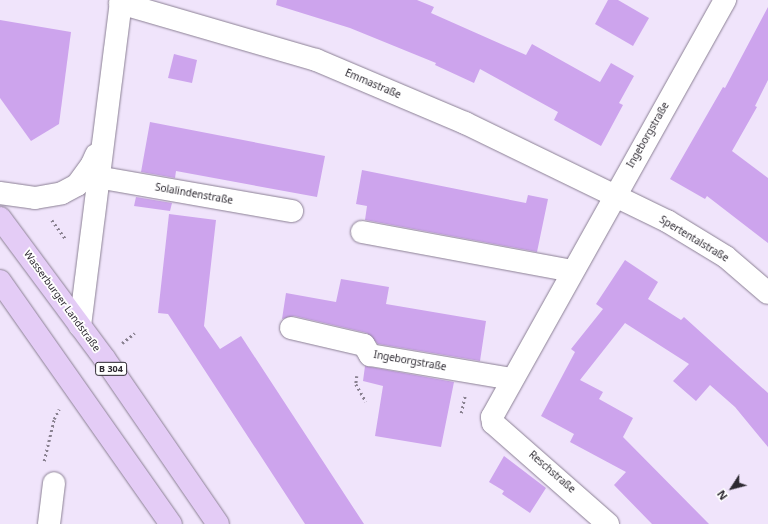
<!DOCTYPE html>
<meta charset="utf-8">
<style>
body{margin:0}
#map{position:relative;width:768px;height:524px;overflow:hidden;background:#f0e4fb;font-family:"Noto Sans",sans-serif}
div>[style]{position:absolute}
[style*='--x']{left:calc(var(--x)*1px);top:calc(var(--y)*1px);width:calc(var(--w)*1px);rotate:calc(var(--a)*1deg)}
.building>*{inset:0;background:#cda4ed}
.path>*{height:2.5px;margin-top:-1.25px;transform-origin:0;background:repeating-linear-gradient(90deg,#898190 0 2px,transparent 0 5px)}
.roads{filter:drop-shadow(0 0 1px #8b8094) drop-shadow(0 0 1px #8b8094)}
.minor>*{height:22px;margin:-11px;padding:0 11px;transform-origin:11px;border-radius:11px;background:#fff}
.major>*{height:22px;margin:-11px;padding:0 11px;transform-origin:11px;border-radius:11px;background:#e4ccf6}
span{translate:-50% -50%;white-space:nowrap;text-align:center;line-height:1.15;-webkit-text-stroke:3.5px #fff;paint-order:stroke}
.shield-label span{padding:1px 3px;background:#fff;border:1px solid;border-radius:3px;-webkit-text-stroke-width:0}
.shield-label{font-size:9px;color:#2d2931;font-weight:700}
.street-label{font-size:10px;color:#2d2931}
.north{position:absolute;left:712px;top:468px;width:40px;height:40px;-webkit-text-stroke:3px #fff;paint-order:stroke;rotate:234deg;font-size:11px;font-weight:700;line-height:16px;text-align:center;color:#2d2931}
.north::after{content:'';display:block;margin:auto;width:14px;height:18px;background:#2d2931;clip-path:polygon(50% 0,100% 100%,50% 72%,0 100%)}
</style>
<div id="map">
<div class="building">
<i style="clip-path:polygon(277px 0,417px 0,434px 7px,431px 13px,526px 55px,532px 44px,600px 82px,611px 63px,634px 76px,619px 103px,623px 105px,601px 146px,554px 120px,558px 112px,480px 69px,474px 83px,435px 65px,436px 63px,350px 28px,276px 5px)"></i>
<i style="clip-path:polygon(608px 0,618px 0,649px 18px,633px 46px,595px 24px)"></i>
<i style="clip-path:polygon(768px 7px,768px 80px,755px 106px,757px 107px,732px 151px,768px 178px,768px 243px,707px 196px,705px 199px,670px 179px,723px 87px,725px 88px)"></i>
<i style="clip-path:polygon(0 20px,71px 32px,59px 124px,31px 141px,0 98px)"></i>
<i style="clip-path:polygon(174px 54px,197px 60px,192px 83px,168px 78px)"></i>
<i style="clip-path:polygon(150px 122px,325px 156px,317px 197px,176px 171px,175px 178px,141px 172px)"></i>
<i style="clip-path:polygon(362px 170px,526px 203px,528px 195px,548px 199px,537px 252px,365px 220px,367px 206px,356px 204px)"></i>
<i style="clip-path:polygon(136px 197px,172px 203px,170px 211px,134px 206px)"></i>
<i style="clip-path:polygon(169px 214px,216px 220px,204px 326px,220px 349px,241px 336px,364px 524px,305px 524px,168px 314px,158px 313px)"></i>
<i style="clip-path:polygon(625px 260px,658px 282px,648px 299px,681px 320px,684px 317px,768px 393px,768px 447px,735px 407px,710px 385px,696px 401px,673px 381px,689px 364px,625px 323px,580px 380px,603px 392px,599px 399px,633px 418px,623px 437px,709px 524px,652px 524px,614px 485px,626px 472px,570px 442px,574px 434px,541px 416px,575px 352px,571px 349px,603px 309px,596px 304px)"></i>
<i style="clip-path:polygon(341px 279px,389px 287px,386px 304px,486px 321px,480px 361px,378px 344px,367px 333px,294px 316px,282px 319px,286px 293px,336px 302px)"></i>
<i style="clip-path:polygon(365px 366px,454px 382px,441px 447px,375px 436px,383px 386px,363px 381px)"></i>
<i style="clip-path:polygon(504px 456px,546px 488px,530px 513px,502px 494px,504px 491px,489px 482px)"></i>
</div>
<div class="path">
<i style="--x:52;--y:220;--w:24;--a:54"></i>
<i style="--x:122;--y:343;--w:16;--a:-38"></i>
<i style="--x:357;--y:376;--w:8;--a:97"></i>
<i style="--x:356;--y:384;--w:20;--a:60"></i>
<i style="--x:461;--y:413;--w:17;--a:-77"></i>
<i style="--x:44;--y:461;--w:43;--a:-76.6"></i>
<i style="--x:54;--y:419;--w:11;--a:-63"></i>
</div>
<div class="roads">
<div class="minor">
<i style="--x:120;--y:3;--w:204;--a:16.2"></i>
<i style="--x:316;--y:60;--w:162;--a:22.9"></i>
<i style="--x:465;--y:123;--w:225;--a:25.9"></i>
<i style="--x:667;--y:221;--w:69;--a:31.4"></i>
<i style="--x:726;--y:257;--w:55;--a:40.6"></i>
<i style="--x:97;--y:177;--w:198;--a:9.9"></i>
<i style="--x:0;--y:193;--w:35;--a:8"></i>
<i style="--x:35;--y:198;--w:27;--a:-10"></i>
<i style="--x:62;--y:193;--w:17;--a:-28"></i>
<i style="--x:77;--y:185;--w:26;--a:-54"></i>
<i style="--x:92;--y:164;--w:10;--a:-66"></i>
<i style="--x:362;--y:232;--w:214;--a:10.5"></i>
<i style="--x:80;--y:326;--w:329;--a:-82.8"></i>
<i style="--x:291;--y:328;--w:75;--a:13.1"></i>
<i style="--x:364;--y:345;--w:12;--a:59"></i>
<i style="--x:370;--y:355;--w:144;--a:9.6"></i>
<i style="--x:49;--y:524;--w:41;--a:-83"></i>
<i style="--x:608;--y:524;--w:153;--a:-138.7"></i>
<i style="--x:493;--y:423;--w:6;--a:-99"></i>
<i style="--x:492;--y:417;--w:478;--a:-60.8"></i>
</div>
<div class="major">
<i style="--x:0;--y:218;--w:174;--a:53.4"></i>
<i style="--x:104;--y:358;--w:201;--a:55.5"></i>
<i style="--x:0;--y:281;--w:297;--a:54.9"></i>
</div>
</div>
<div class="shield-label">
<span style="left:111px;top:369px">B 304</span>
</div>
<div class="street-label">
<span style="left:373px;top:84px;rotate:23deg">Emmastraße</span>
<span style="left:648px;top:135px;rotate:-60deg">Ingeborgstraße</span>
<span style="left:194px;top:194px;rotate:10deg">Solalindenstraße</span>
<span style="left:694px;top:239px;rotate:31deg">Spertentalstraße</span>
<span style="left:62px;top:301px;rotate:54deg">Wasserburger Landstraße</span>
<span style="left:410px;top:361px;rotate:10deg">Ingeborgstraße</span>
<span style="left:552px;top:472px;rotate:41deg">Reschstraße</span>
</div>
<div class="north">N</div>
</div>
